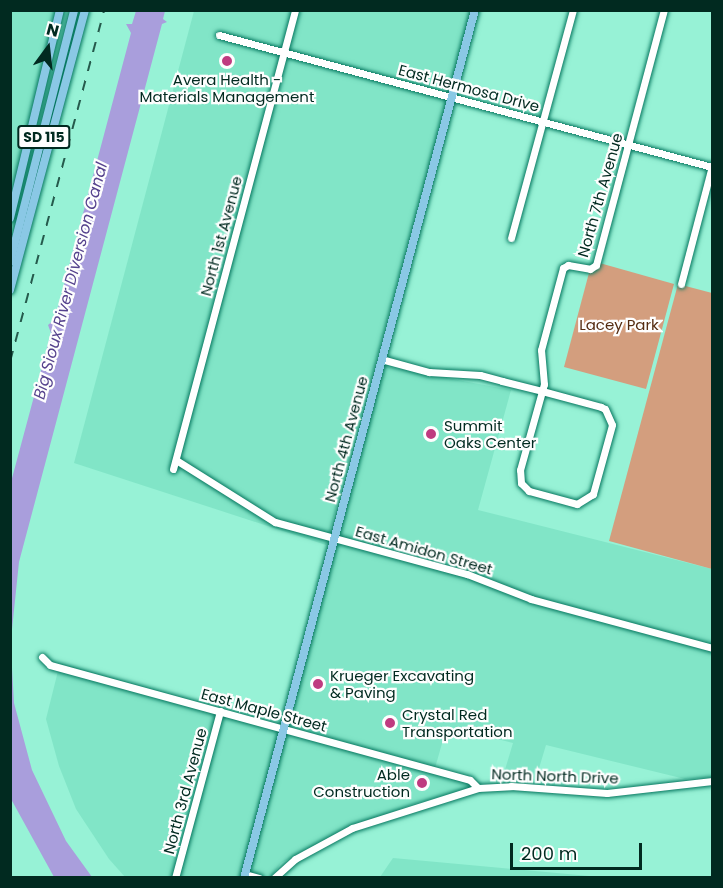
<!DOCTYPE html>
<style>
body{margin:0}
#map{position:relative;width:723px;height:888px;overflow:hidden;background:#97f2d6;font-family:Poppins,sans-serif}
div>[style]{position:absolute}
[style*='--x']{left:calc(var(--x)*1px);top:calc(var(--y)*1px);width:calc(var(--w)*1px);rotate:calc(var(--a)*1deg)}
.built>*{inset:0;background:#81e5c7}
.green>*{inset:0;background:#d39e7e}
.water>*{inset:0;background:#a99edc}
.roads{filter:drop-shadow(0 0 2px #04765e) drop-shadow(0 0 2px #04765e)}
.minor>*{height:7px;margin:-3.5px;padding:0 3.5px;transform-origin:3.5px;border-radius:3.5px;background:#fff}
.major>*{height:8px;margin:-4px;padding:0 4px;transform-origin:4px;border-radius:4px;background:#8ac8e5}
.rail>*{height:1.5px;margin-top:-0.75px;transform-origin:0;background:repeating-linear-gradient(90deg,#255a4c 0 10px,transparent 0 20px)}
.dots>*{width:16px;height:16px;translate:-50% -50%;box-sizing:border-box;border:3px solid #fefefe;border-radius:50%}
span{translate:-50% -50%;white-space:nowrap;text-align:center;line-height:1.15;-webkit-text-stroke:4.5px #fefefe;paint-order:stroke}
.shield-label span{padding:2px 4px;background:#fefefe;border:2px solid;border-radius:4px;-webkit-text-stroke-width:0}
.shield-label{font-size:14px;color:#012a20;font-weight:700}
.poi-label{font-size:15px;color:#012a20}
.left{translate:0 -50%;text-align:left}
.right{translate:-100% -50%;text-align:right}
.street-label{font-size:15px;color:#012a20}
.park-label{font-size:15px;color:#542b10}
.water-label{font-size:16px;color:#55428d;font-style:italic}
.frame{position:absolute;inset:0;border:12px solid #012a20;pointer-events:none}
.north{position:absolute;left:18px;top:18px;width:60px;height:60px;-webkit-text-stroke:4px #fefefe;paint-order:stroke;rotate:15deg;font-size:16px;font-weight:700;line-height:24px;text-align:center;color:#012a20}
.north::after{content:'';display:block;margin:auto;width:21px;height:27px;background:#012a20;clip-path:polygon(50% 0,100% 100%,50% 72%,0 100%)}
.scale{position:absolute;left:510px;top:843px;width:132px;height:27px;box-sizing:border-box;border:3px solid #012a20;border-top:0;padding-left:8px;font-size:18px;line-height:21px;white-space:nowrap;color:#012a20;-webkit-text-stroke:4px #fefefe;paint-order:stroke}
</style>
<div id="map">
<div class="built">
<i style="clip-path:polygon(11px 11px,68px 11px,11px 242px)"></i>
<i style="clip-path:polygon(194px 11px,471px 11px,326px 545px,74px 463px)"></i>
<i style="clip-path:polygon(382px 366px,511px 390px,478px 510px,712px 569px,712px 777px,685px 779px,546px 745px,534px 785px,501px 783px,513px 743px,447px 726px,435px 768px,286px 727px)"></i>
<i style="clip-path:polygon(60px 663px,281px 725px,240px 877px,125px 877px,109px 859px,76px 809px,59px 766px,46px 719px)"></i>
<i style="clip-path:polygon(285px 732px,469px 782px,472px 788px,413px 804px,338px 833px,281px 863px,271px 877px,247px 873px)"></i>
<i style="clip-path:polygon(393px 858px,600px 877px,380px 877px)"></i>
</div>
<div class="green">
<i style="clip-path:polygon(596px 262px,674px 284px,646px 389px,564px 367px,590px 269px)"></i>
<i style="clip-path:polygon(678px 284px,712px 293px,712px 569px,609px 541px)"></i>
</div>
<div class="water">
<i style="clip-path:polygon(136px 11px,165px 11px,163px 19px,167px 22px,162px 24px,19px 562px,11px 639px,11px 482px,51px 333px,48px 325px,55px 319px,131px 33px,126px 24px,132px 24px)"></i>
<i style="clip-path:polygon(11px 650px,14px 703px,32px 770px,66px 841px,92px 877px,54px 877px,11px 799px)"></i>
</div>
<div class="roads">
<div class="minor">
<i style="--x:219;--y:35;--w:510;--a:14.99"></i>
<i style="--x:511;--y:238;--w:236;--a:-74.8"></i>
<i style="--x:681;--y:284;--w:122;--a:-75.3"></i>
<i style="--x:381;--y:359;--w:50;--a:15.2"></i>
<i style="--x:429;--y:372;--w:51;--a:3.4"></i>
<i style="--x:480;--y:375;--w:23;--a:15"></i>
<i style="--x:502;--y:381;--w:41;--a:14"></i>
<i style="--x:542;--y:391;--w:61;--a:15.2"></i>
<i style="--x:601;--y:407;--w:4;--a:27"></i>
<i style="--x:605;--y:409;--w:17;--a:66"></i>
<i style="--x:612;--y:425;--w:72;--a:105.4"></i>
<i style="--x:593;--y:494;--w:19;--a:148"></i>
<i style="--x:577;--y:504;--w:50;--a:-164.8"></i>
<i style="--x:529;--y:491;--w:11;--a:-135"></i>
<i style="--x:521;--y:483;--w:13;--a:-94"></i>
<i style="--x:520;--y:470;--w:82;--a:-74.4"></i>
<i style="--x:542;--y:391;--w:7;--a:-74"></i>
<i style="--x:544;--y:384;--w:34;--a:-95"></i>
<i style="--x:541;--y:350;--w:85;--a:-75"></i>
<i style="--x:563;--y:268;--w:6;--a:-31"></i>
<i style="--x:568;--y:265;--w:22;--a:10"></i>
<i style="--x:590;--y:269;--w:7;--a:-34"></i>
<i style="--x:596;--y:265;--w:264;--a:-75.1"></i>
<i style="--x:176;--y:460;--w:117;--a:32.1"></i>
<i style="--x:275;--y:522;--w:199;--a:15.2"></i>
<i style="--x:467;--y:574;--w:69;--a:21.3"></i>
<i style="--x:531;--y:599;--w:188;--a:15.1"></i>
<i style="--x:173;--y:469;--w:475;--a:-75.1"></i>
<i style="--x:42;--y:657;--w:11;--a:45"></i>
<i style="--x:50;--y:665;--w:435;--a:15.3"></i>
<i style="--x:470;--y:780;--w:11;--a:45"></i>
<i style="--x:245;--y:874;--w:15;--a:16"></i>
<i style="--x:175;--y:878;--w:173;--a:-74.9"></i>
<i style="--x:274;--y:878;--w:28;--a:-42"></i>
<i style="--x:295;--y:859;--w:65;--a:-28.5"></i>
<i style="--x:352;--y:828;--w:132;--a:-17.6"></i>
<i style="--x:478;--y:788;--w:33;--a:-3"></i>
<i style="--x:511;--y:786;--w:96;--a:4.2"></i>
<i style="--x:607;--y:793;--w:106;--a:-6.5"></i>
</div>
<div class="major">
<i style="--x:10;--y:218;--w:214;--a:-76.5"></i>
<i style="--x:10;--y:262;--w:260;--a:-75.7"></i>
<i style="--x:10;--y:290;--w:290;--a:-75"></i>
<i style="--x:244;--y:878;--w:898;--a:-75.1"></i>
</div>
</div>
<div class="rail">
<i style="--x:10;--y:361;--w:363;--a:-75"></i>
</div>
<div class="dots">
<i style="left:227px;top:61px;background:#bf3b80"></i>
<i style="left:431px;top:434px;background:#bf3b80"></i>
<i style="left:318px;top:684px;background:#bf3b80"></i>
<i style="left:390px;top:723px;background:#bf3b80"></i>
<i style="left:422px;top:783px;background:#bf3b80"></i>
</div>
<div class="shield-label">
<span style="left:44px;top:137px">SD 115</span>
</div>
<div class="poi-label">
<span style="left:227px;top:88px">Avera Health -<br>Materials Management</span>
<span class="left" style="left:444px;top:434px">Summit<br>Oaks Center</span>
<span class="left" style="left:330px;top:684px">Krueger Excavating<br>&amp; Paving</span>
<span class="left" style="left:402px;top:723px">Crystal Red<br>Transportation</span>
<span class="right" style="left:410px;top:783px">Able<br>Construction</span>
</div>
<div class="street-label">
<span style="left:469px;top:88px;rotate:15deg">East Hermosa Drive</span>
<span style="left:600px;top:195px;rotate:-74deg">North 7th Avenue</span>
<span style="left:221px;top:236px;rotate:-75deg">North 1st Avenue</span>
<span style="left:346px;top:439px;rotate:-75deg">North 4th Avenue</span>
<span style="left:424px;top:550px;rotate:16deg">East Amidon Street</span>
<span style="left:264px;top:710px;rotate:15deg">East Maple Street</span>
<span style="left:555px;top:776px;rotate:2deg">North North Drive</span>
<span style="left:185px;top:791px;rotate:-75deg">North 3rd Avenue</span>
</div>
<div class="park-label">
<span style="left:619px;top:325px">Lacey Park</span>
</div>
<div class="water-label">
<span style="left:71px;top:281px;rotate:-75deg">Big Sioux River Diversion Canal</span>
</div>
<div class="frame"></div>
<div class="north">N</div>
<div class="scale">200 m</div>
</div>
